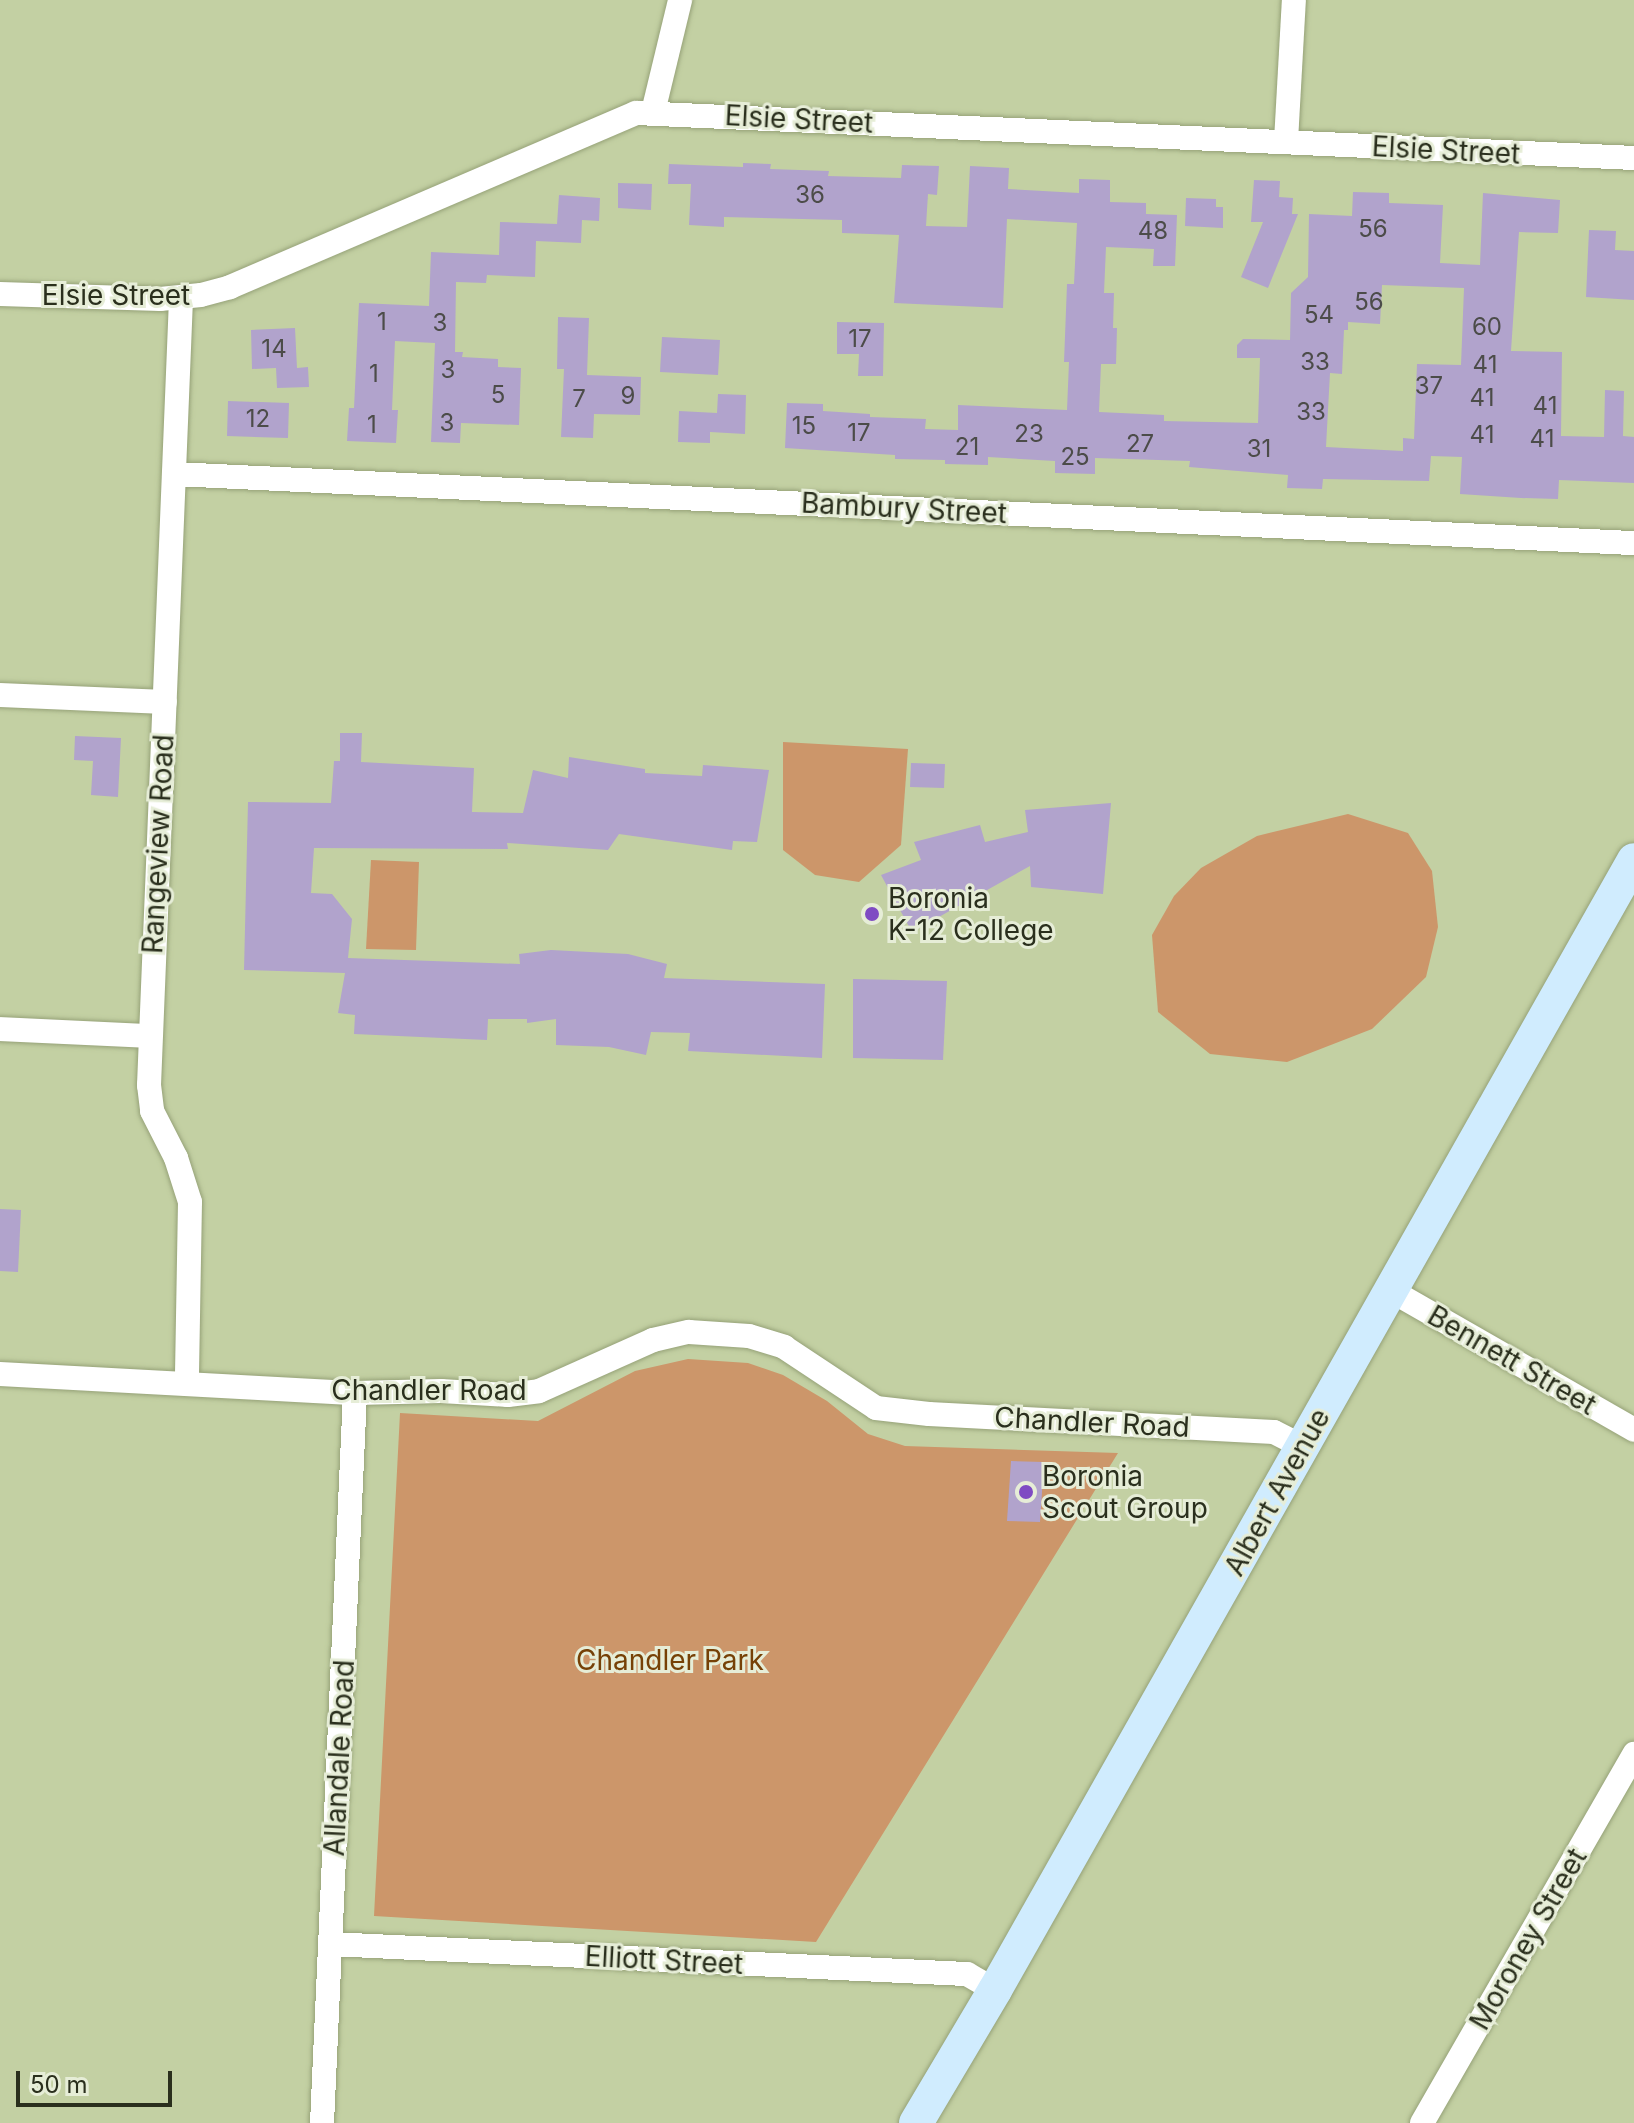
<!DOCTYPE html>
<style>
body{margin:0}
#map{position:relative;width:1634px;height:2123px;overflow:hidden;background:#c3d0a3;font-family:Inter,sans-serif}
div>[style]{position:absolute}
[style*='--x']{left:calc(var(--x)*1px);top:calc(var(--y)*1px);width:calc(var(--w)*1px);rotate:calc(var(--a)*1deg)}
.green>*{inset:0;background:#cc966a}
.building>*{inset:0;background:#b1a3cc}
.roads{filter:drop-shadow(0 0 2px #96a278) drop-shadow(0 0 2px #96a278)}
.minor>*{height:24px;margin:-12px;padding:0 12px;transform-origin:12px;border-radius:12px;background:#fff}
.secondary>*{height:34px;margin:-17px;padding:0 17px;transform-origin:17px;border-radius:17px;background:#d0ecfe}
.dots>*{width:22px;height:22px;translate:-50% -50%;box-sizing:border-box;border:4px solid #e6edd7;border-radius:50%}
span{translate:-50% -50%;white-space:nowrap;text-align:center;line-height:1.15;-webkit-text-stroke:6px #e6edd7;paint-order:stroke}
.number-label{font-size:24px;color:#4c4c49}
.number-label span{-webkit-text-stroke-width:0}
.street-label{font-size:28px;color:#2a2f1d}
.poi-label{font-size:28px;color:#2a2f1d}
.left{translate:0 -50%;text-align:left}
.park-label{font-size:28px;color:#764106}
.scale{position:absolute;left:16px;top:2071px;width:156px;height:36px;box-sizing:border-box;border:4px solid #2a2f1d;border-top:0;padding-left:10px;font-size:24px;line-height:28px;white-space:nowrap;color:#2a2f1d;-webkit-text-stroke:6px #e6edd7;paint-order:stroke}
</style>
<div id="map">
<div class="green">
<i style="clip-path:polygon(783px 742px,908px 749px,901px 845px,859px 882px,815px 875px,783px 850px)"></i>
<i style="clip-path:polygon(1348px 814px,1408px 833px,1432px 871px,1438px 927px,1426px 977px,1372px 1029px,1287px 1062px,1210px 1054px,1158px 1012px,1152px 935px,1174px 896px,1201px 868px,1257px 836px)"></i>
<i style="clip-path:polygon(371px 860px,419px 862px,416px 950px,366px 949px)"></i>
<i style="clip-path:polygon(688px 1359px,748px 1363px,783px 1375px,827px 1401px,868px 1434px,905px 1446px,1118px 1453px,816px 1942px,374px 1916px,400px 1413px,538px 1421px,635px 1371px)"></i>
</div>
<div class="building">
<i style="clip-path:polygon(evenodd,743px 163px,771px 164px,770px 169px,829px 171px,828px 176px,901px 178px,902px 165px,939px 166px,937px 195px,928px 194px,926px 226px,967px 227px,970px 166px,1009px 168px,1008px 189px,1079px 193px,1079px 179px,1110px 180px,1110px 202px,1146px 203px,1146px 214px,1177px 215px,1175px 266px,1153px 266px,1154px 249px,1106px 247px,1104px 293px,1114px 293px,1113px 328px,1117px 328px,1116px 364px,1101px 364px,1099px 412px,1164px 415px,1164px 421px,1258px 423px,1260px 358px,1237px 358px,1237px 345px,1243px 339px,1290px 340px,1291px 293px,1308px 277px,1309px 214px,1352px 216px,1353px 192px,1389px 193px,1389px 203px,1443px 205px,1440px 263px,1480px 265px,1483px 193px,1560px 200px,1558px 233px,1519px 232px,1511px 351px,1562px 352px,1561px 436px,1604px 437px,1605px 390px,1624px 391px,1623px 436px,1634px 437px,1634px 483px,1559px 480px,1558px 499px,1521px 498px,1460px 494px,1462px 457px,1431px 456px,1429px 481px,1323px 479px,1322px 489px,1287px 488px,1288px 475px,1189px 467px,1190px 461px,1095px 458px,1095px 474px,1055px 473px,1055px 461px,988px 457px,988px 465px,945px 464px,945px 460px,895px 459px,895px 455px,785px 448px,787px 403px,823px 404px,823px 411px,870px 414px,870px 417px,926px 419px,925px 429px,958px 430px,958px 405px,1067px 410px,1069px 362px,1064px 362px,1067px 284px,1074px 284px,1077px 223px,1007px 219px,1003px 308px,894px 303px,899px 235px,842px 233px,842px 220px,724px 217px,724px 227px,689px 225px,691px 184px,668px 184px,669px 164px,743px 167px,743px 163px,1382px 285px,1464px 288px,1461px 365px,1417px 364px,1414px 439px,1403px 438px,1403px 451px,1326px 447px,1330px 373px,1342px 374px,1344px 330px,1348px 330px,1348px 322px,1380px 324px,1382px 285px)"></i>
<i style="clip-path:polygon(1254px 180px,1280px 181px,1279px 197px,1293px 198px,1292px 214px,1298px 214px,1268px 288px,1241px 277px,1263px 222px,1251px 222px)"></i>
<i style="clip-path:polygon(618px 183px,652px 184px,651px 210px,618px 208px)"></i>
<i style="clip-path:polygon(559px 195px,600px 198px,599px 221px,582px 220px,581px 243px,536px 241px,535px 277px,487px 275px,486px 283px,456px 282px,455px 352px,463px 352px,462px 357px,498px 359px,498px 367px,521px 368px,519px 425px,461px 423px,460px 443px,431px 442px,435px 343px,395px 341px,392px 410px,398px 410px,396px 443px,347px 441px,349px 408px,354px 408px,359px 303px,429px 306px,431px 252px,499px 255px,500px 222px,557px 224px)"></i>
<i style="clip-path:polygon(1186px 198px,1216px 199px,1216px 207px,1223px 207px,1223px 228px,1185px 226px)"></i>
<i style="clip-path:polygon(1589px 230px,1616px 231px,1615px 250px,1634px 251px,1634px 300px,1586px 297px)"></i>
<i style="clip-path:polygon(558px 317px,589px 318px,587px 375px,641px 377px,640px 415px,594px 414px,593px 438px,561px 437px,564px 369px,557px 369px)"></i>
<i style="clip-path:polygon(837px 322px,884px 323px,883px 376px,858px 376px,859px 354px,837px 354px)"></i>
<i style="clip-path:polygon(295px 328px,297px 368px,308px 367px,309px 387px,277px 388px,276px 368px,252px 369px,251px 330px)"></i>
<i style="clip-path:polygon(662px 337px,720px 340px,718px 375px,660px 372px)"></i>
<i style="clip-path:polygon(718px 394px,746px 395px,745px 434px,710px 432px,710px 443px,678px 442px,679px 411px,717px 413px)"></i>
<i style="clip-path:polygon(228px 401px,289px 403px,288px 438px,227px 436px)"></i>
<i style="clip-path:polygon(340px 733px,362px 733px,361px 762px,474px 768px,472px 812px,523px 813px,533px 770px,568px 778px,569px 757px,645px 769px,645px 773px,702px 776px,703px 765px,769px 770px,757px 842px,733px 841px,732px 850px,619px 834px,608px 850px,507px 843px,508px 849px,314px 848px,311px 893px,332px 894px,352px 919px,348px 958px,520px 964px,519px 954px,551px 950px,628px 954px,667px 964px,664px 978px,825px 984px,822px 1058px,688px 1051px,690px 1033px,651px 1032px,646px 1055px,609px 1047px,556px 1045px,556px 1019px,527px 1023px,527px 1019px,488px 1019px,487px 1040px,354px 1034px,355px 1015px,338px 1013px,345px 973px,244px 970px,248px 802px,331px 803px,334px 761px,340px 761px)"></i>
<i style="clip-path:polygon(75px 736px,121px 738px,118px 797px,91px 795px,93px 761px,74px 760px)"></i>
<i style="clip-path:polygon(911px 763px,945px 764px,944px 788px,910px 787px)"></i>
<i style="clip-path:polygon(1111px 803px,1103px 894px,1031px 887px,1030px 866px,912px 932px,881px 875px,921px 860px,914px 842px,980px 825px,985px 842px,1028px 832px,1025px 810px)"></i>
<i style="clip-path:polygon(853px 979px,947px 981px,943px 1060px,853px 1058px)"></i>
<i style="clip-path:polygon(0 1209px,21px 1210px,18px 1272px,0 1271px)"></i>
<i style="clip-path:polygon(1011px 1461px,1044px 1462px,1040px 1522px,1007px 1521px)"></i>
</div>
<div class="roads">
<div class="minor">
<i style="--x:653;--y:112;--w:115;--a:-76.4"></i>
<i style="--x:1286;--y:141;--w:141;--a:-86.8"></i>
<i style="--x:0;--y:294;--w:160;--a:1.8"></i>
<i style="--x:160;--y:299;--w:41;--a:-5.6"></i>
<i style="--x:201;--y:295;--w:30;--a:-15"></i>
<i style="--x:230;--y:287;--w:442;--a:-23.2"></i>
<i style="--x:636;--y:113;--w:999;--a:2.58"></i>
<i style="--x:181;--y:299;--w:787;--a:92.33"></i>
<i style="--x:149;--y:1085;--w:26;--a:83"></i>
<i style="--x:152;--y:1111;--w:53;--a:62.9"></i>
<i style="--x:176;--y:1158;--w:46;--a:72.3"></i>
<i style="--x:190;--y:1202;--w:180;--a:91"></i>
<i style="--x:174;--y:474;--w:1462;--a:2.71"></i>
<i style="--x:0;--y:695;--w:165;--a:2.4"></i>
<i style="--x:0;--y:1029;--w:150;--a:2.7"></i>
<i style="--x:1390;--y:1290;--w:281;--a:29.8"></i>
<i style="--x:0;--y:1374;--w:356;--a:3.1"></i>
<i style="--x:355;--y:1393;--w:86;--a:-1.3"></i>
<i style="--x:441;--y:1391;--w:67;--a:3.4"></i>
<i style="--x:508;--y:1395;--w:31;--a:-7"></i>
<i style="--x:539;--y:1391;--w:125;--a:-24.1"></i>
<i style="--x:653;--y:1340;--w:37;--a:-13"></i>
<i style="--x:689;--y:1332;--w:60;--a:3.8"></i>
<i style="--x:749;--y:1336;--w:37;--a:17"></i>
<i style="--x:784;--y:1347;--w:110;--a:33.5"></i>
<i style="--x:876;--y:1408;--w:53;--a:6.5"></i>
<i style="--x:929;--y:1414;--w:345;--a:3"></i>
<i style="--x:1274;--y:1432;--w:33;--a:27"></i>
<i style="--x:330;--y:1944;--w:638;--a:2.7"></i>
<i style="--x:967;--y:1974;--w:32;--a:30"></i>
<i style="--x:322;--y:2123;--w:731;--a:-87.41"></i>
<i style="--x:1422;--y:2123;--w:426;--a:-60.1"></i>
</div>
<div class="secondary">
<i style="--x:916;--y:2123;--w:155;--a:-59.3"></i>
<i style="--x:995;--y:1990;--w:1298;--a:-60.51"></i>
</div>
</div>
<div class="dots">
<i style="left:872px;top:914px;background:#7f4bc3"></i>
<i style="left:1026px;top:1492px;background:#7f4bc3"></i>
</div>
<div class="number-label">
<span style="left:810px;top:195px">36</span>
<span style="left:1373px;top:229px">56</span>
<span style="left:1153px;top:231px">48</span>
<span style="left:1369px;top:302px">56</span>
<span style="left:1319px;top:315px">54</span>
<span style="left:382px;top:322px">1</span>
<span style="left:440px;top:323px">3</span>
<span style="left:1487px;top:327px">60</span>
<span style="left:860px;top:339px">17</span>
<span style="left:274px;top:349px">14</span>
<span style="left:1315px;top:362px">33</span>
<span style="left:1485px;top:365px">41</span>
<span style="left:448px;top:370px">3</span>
<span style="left:374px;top:374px">1</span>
<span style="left:1429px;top:386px">37</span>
<span style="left:498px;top:395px">5</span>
<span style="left:628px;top:396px">9</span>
<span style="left:1482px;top:398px">41</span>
<span style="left:579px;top:399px">7</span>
<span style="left:1545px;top:406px">41</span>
<span style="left:1311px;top:412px">33</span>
<span style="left:258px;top:419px">12</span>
<span style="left:447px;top:423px">3</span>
<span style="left:372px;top:425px">1</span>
<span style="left:804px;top:426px">15</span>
<span style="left:859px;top:433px">17</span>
<span style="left:1029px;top:434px">23</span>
<span style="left:1482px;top:435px">41</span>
<span style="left:1542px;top:439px">41</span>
<span style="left:1140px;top:444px">27</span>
<span style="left:967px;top:447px">21</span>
<span style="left:1259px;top:449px">31</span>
<span style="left:1075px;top:457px">25</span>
</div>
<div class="street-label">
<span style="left:799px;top:119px;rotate:3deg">Elsie Street</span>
<span style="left:1446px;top:150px;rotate:3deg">Elsie Street</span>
<span style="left:116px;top:295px">Elsie Street</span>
<span style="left:904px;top:508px;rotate:3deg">Bambury Street</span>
<span style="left:158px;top:844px;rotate:-87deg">Rangeview Road</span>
<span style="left:1512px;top:1360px;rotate:30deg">Bennett Street</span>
<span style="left:429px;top:1390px">Chandler Road</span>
<span style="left:1092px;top:1422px;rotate:3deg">Chandler Road</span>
<span style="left:1277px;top:1492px;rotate:-61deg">Albert Avenue</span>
<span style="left:339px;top:1758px;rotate:-87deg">Allandale Road</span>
<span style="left:1528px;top:1939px;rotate:-60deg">Moroney Street</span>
<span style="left:664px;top:1960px;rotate:3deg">Elliott Street</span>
</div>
<div class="poi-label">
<span class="left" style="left:888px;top:914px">Boronia<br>K-12 College</span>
<span class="left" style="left:1042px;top:1492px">Boronia<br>Scout Group</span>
</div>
<div class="park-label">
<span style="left:670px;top:1660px">Chandler Park</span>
</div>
<div class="scale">50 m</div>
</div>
